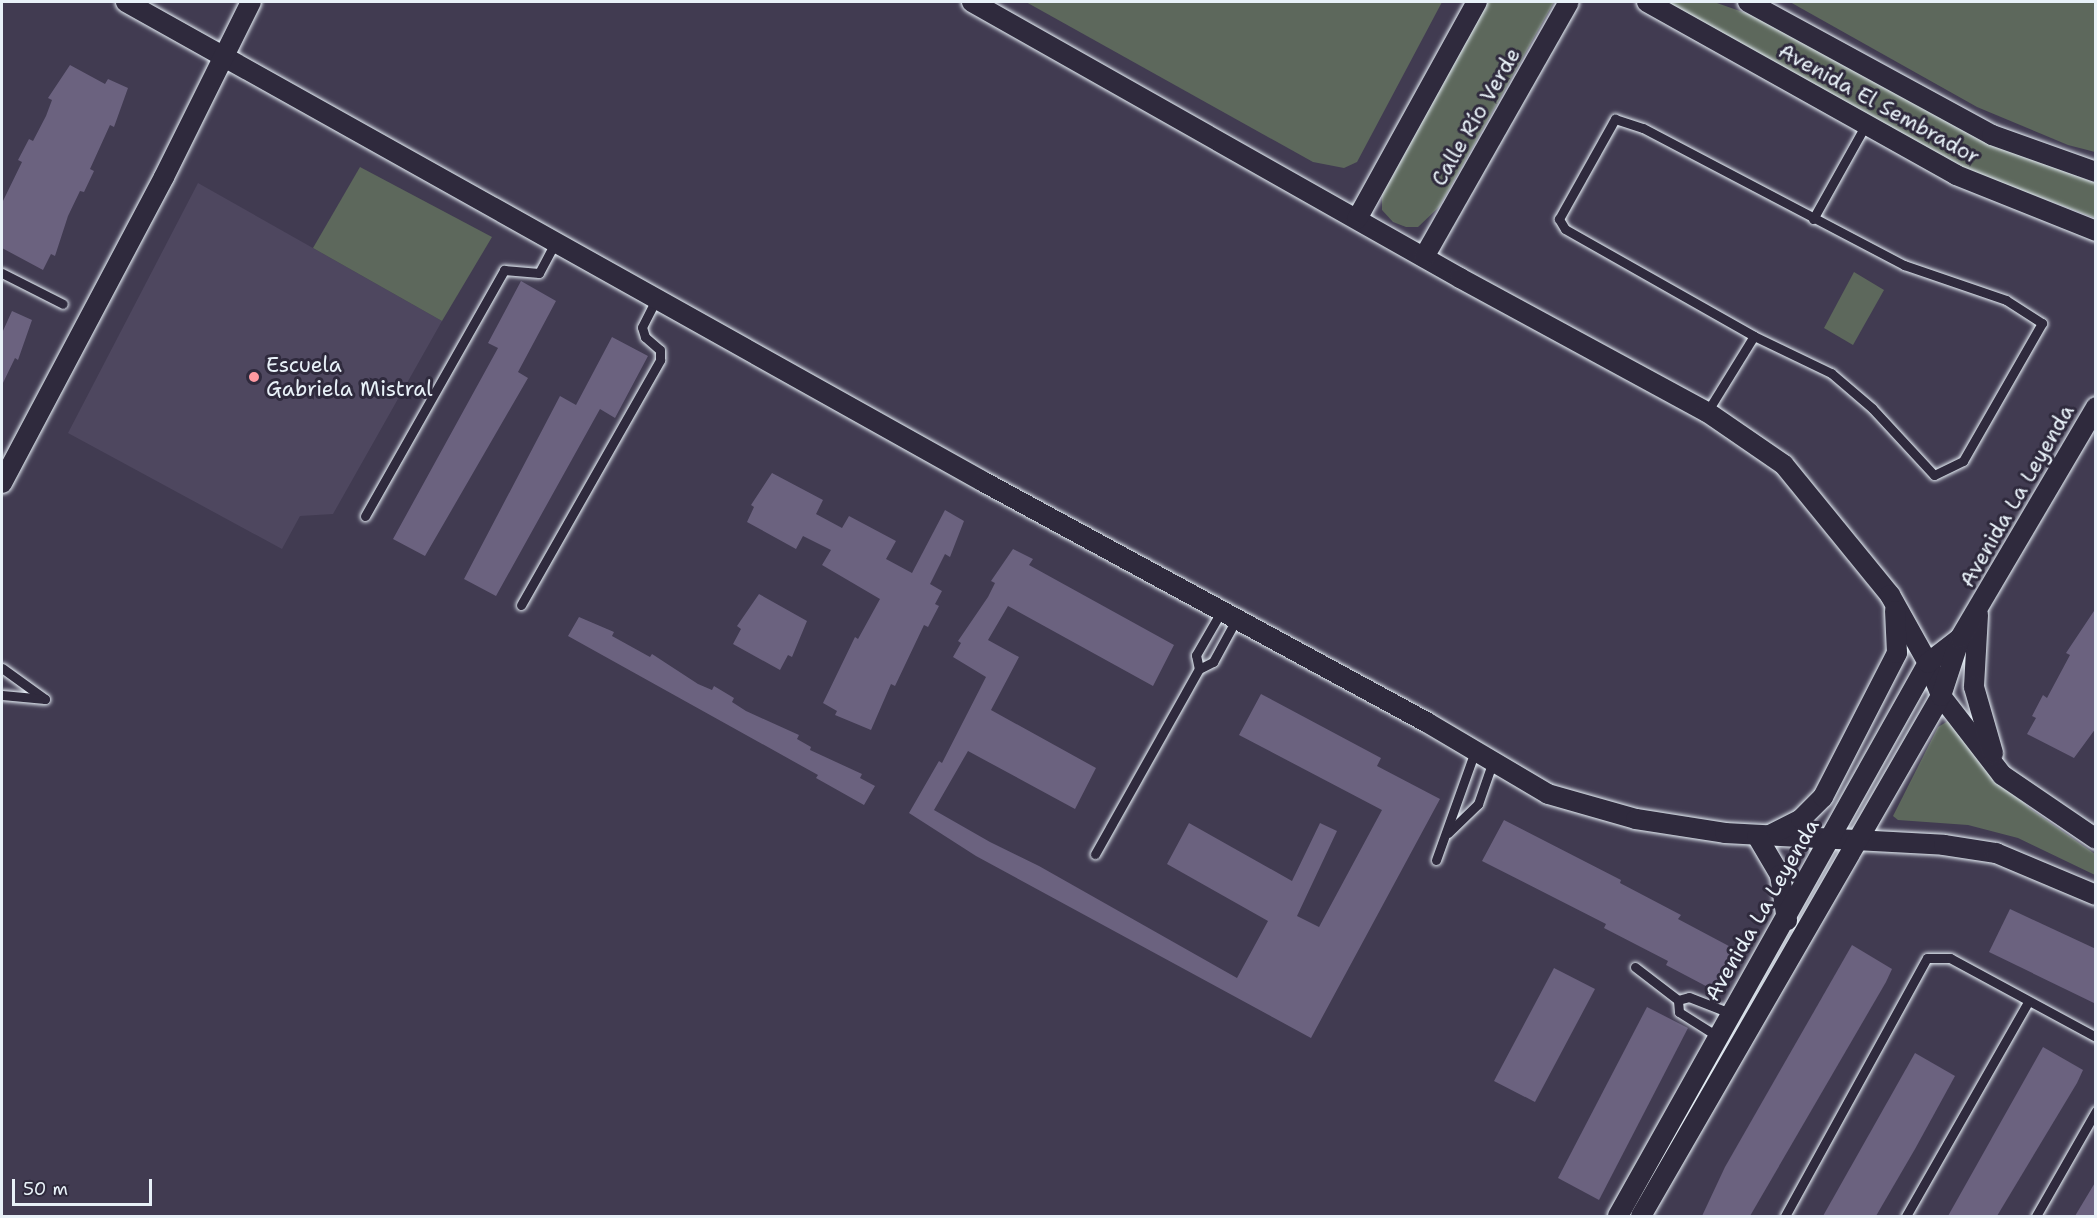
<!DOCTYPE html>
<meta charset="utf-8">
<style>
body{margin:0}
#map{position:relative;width:2097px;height:1218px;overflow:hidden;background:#413b51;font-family:"Shantell Sans",sans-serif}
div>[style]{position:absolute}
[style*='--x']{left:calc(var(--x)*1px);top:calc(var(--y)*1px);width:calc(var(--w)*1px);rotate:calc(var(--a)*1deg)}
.built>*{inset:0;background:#4e475f}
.green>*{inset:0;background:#5d685c}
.building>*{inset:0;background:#6b627f}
.roads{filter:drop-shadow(0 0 2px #e8f1f8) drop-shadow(0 0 2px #e8f1f8)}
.lane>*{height:9px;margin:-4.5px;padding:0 4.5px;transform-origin:4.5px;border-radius:4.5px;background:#2f2a3d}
.street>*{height:20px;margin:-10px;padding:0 10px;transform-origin:10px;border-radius:10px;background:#2f2a3d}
.dots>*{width:16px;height:16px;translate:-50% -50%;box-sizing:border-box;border:3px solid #2f2a3d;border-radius:50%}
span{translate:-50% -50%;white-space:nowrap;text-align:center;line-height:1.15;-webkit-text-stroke:6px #2f2a3d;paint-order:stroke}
.street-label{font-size:21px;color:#e8f1f8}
.poi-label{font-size:21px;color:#e8f1f8}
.left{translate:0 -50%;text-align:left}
.frame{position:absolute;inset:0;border:3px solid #e8f1f8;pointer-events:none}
.scale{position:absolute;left:12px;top:1179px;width:140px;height:27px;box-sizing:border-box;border:3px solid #e8f1f8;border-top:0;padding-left:8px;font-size:18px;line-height:21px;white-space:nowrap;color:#e8f1f8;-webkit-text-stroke:4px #2f2a3d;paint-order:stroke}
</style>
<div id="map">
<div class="built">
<i style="clip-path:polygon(198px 183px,442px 321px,333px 514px,300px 516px,282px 549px,68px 433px)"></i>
</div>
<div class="green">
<i style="clip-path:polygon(1026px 2px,1442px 2px,1357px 162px,1344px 168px,1313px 162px)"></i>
<i style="clip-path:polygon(1488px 2px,1554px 2px,1439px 207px,1418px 227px,1406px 227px,1393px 222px,1382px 210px,1382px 194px)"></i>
<i style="clip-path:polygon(1667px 2px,1714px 2px,1763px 19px,1976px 137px,2095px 183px,2095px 218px,1963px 169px)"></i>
<i style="clip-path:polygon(1790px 2px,2095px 2px,2095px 152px,2068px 145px,1977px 107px)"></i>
<i style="clip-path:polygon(360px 167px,492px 237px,442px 321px,313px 248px)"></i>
<i style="clip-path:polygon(1854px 272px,1884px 290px,1853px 345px,1824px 328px)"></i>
<i style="clip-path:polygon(1948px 721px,2029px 808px,2095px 854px,2095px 875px,2018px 838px,1968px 825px,1898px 820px,1893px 816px,1938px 727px)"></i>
</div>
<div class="building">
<i style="clip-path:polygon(70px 65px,105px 84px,108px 79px,128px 88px,114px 127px,110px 125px,90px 169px,94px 171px,84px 192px,80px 191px,68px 216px,55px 256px,51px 254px,43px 270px,2px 248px,2px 203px,22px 162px,18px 160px,29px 139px,33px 141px,46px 116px,52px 100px,48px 98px)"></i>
<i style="clip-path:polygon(521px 281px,556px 301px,518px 372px,528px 378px,425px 556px,393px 539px,498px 348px,488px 343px)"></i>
<i style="clip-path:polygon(12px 311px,32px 320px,18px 360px,15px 358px,2px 385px,2px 333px)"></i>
<i style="clip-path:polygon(612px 337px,648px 356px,615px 418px,600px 409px,496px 596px,464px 579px,560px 396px,576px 405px)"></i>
<i style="clip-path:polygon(772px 473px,823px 500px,816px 514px,842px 528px,849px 516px,896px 541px,886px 559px,912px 573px,945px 510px,964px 521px,950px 557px,945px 554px,930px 584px,942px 591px,935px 604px,939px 606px,928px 627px,924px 625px,895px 686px,891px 684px,871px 730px,835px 715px,837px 711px,823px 703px,855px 637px,858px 639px,880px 599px,822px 565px,831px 550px,803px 536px,796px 549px,747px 522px,754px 507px,751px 505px)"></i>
<i style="clip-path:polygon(1013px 549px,1033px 559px,1029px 565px,1174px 645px,1153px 686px,1008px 606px,988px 640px,1019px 657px,991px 710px,1096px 768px,1075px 809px,968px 751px,934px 810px,990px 842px,1039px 866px,1237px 978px,1268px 921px,1167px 864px,1189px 823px,1292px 881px,1320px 823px,1337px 831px,1297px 916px,1319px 927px,1382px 810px,1239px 735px,1261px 694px,1381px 758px,1377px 766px,1440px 799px,1311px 1038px,976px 856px,909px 813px,939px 761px,942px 763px,986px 677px,953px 657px,961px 643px,958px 641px,988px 597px,995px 583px,991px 581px)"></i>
<i style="clip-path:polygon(759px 594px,807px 621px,792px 657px,788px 655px,780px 670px,733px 644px,741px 629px,737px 626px)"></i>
<i style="clip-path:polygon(2096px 608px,2096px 728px,2074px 758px,2027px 734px,2036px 718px,2032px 716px,2043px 695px,2047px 698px,2070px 655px,2066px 653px)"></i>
<i style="clip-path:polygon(579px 617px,614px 632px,612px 636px,650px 657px,652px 654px,698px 684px,712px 690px,714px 686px,734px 698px,732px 702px,746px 711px,799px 735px,797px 739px,811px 747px,810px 750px,862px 774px,860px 778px,875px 786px,864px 805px,816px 778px,818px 775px,568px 636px)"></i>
<i style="clip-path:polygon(1504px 820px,1621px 880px,1620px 883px,1681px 915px,1678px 919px,1742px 953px,1721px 994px,1666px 965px,1668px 961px,1604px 928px,1606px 924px,1482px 861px)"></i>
<i style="clip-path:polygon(2010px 909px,2096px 949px,2096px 1004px,1989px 952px)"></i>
<i style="clip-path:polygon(1852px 945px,1892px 969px,1886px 982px,1750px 1216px,1702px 1216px,1725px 1167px)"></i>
<i style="clip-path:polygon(1554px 968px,1595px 989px,1535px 1102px,1494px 1081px)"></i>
<i style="clip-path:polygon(1647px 1007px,1688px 1028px,1599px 1200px,1558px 1178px)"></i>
<i style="clip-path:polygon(2043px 1047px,2083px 1070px,2077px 1083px,1997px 1216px,1948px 1216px)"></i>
<i style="clip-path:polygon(1915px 1053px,1955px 1076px,1915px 1149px,1876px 1216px,1823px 1216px)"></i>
<i style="clip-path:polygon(2096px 1181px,2096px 1216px,2075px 1216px)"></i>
</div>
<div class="roads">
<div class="lane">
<i style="--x:1615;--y:119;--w:29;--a:18"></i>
<i style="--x:1643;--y:128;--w:295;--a:27.7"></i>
<i style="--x:1904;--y:265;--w:108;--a:18.9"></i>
<i style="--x:2006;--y:300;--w:43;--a:32.6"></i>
<i style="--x:2042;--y:323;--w:159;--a:119.8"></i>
<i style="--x:1963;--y:461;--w:32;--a:154"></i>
<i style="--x:1934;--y:475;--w:91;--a:-132.8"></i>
<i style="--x:1872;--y:408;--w:54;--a:-139.5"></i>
<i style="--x:1831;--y:373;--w:85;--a:-154.3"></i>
<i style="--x:1754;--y:336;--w:217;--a:-150.5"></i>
<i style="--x:1565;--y:229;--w:12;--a:-121"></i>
<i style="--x:1559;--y:219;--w:115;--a:-60.8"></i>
<i style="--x:1813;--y:219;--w:107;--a:-60.8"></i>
<i style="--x:2;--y:273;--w:68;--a:26.9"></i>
<i style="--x:1707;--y:412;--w:89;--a:-58.3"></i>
<i style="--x:365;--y:516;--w:283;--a:-60.5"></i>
<i style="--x:504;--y:270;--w:35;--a:5"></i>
<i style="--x:539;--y:273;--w:34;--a:-62"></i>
<i style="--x:521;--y:605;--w:282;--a:-60.4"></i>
<i style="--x:660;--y:360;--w:10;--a:-90"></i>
<i style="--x:660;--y:350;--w:20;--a:-139"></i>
<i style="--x:645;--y:337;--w:10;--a:-107"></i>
<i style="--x:642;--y:327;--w:31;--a:-63"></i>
<i style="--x:1222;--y:610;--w:52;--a:120"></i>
<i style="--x:1196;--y:655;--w:14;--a:78"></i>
<i style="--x:1199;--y:669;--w:16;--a:-27"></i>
<i style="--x:1213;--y:662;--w:50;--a:-61.4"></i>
<i style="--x:2;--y:668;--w:53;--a:35.8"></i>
<i style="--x:2;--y:695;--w:43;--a:5.3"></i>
<i style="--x:1448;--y:833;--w:42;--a:-44"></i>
<i style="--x:1478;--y:804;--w:46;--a:-70.8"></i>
<i style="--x:1095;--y:854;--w:212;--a:-60.7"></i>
<i style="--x:1436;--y:860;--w:116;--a:-70.3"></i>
<i style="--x:1635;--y:967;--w:54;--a:37.5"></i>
<i style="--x:1717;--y:1036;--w:45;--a:-147.7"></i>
<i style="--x:1679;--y:1012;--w:12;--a:-95"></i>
<i style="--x:1678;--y:1000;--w:11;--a:-15"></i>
<i style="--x:1689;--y:997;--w:44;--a:21.3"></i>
<i style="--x:1785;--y:1216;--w:294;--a:-61.2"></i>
<i style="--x:1927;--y:958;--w:23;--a:0"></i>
<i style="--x:1950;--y:958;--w:166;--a:28.4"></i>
<i style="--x:1906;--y:1216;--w:246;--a:-60.3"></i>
<i style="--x:2036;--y:1216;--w:121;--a:-60.3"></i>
</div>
<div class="street">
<i style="--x:126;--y:2;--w:981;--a:29.23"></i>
<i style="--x:982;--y:481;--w:507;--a:28.48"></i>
<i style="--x:1428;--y:723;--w:139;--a:30.6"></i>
<i style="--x:1548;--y:794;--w:91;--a:15.9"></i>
<i style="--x:1636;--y:819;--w:90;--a:8.9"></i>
<i style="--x:1725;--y:833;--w:219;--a:3.1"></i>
<i style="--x:1944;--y:845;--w:53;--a:8.7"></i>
<i style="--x:1996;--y:853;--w:108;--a:22.8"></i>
<i style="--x:972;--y:2;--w:561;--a:29.49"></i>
<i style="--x:1460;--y:278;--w:281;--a:28.5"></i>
<i style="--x:1707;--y:412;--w:93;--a:34.5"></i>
<i style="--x:1784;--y:465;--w:168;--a:50.8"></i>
<i style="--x:1890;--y:595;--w:78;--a:60.8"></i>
<i style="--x:1928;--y:663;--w:35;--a:68"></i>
<i style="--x:1941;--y:696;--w:100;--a:52.3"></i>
<i style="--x:2002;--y:775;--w:114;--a:34.2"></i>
<i style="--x:1647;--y:2;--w:354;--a:29.2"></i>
<i style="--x:1956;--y:175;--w:151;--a:21.8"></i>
<i style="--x:1748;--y:2;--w:278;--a:28.6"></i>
<i style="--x:1992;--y:135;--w:110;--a:19.6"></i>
<i style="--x:1357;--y:219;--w:248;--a:-61.1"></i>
<i style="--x:1424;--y:257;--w:293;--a:-60.4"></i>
<i style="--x:2;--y:483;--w:346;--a:-62.1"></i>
<i style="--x:164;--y:177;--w:195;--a:-63.6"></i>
<i style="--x:1978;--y:615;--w:72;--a:93.2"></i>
<i style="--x:1974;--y:687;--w:69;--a:73.9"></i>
<i style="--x:1770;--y:835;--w:35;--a:-27"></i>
<i style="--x:1801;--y:819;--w:31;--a:-45"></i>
<i style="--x:1823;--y:797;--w:162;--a:-62.8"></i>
<i style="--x:1897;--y:653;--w:42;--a:-92.7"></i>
<i style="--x:1757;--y:836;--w:45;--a:59.5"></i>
<i style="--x:1780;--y:875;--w:46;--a:81.2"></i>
<i style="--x:1618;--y:1216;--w:634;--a:-60.73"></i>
<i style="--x:1928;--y:663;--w:41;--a:-38"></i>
<i style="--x:1641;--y:1216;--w:600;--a:-60.02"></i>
<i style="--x:1941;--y:696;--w:61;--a:-71.9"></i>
<i style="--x:1960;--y:638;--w:268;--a:-59.5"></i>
</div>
</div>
<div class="dots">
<i style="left:254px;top:377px;background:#ff9aa2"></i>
</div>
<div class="street-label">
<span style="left:1879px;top:104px;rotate:29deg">Avenida El Sembrador</span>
<span style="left:1476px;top:117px;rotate:-60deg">Calle Río Verde</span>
<span style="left:2017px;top:496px;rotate:-60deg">Avenida La Leyenda</span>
<span style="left:1762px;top:910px;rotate:-60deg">Avenida La Leyenda</span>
</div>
<div class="poi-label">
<span class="left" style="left:266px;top:377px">Escuela<br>Gabriela Mistral</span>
</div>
<div class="frame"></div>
<div class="scale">50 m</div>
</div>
